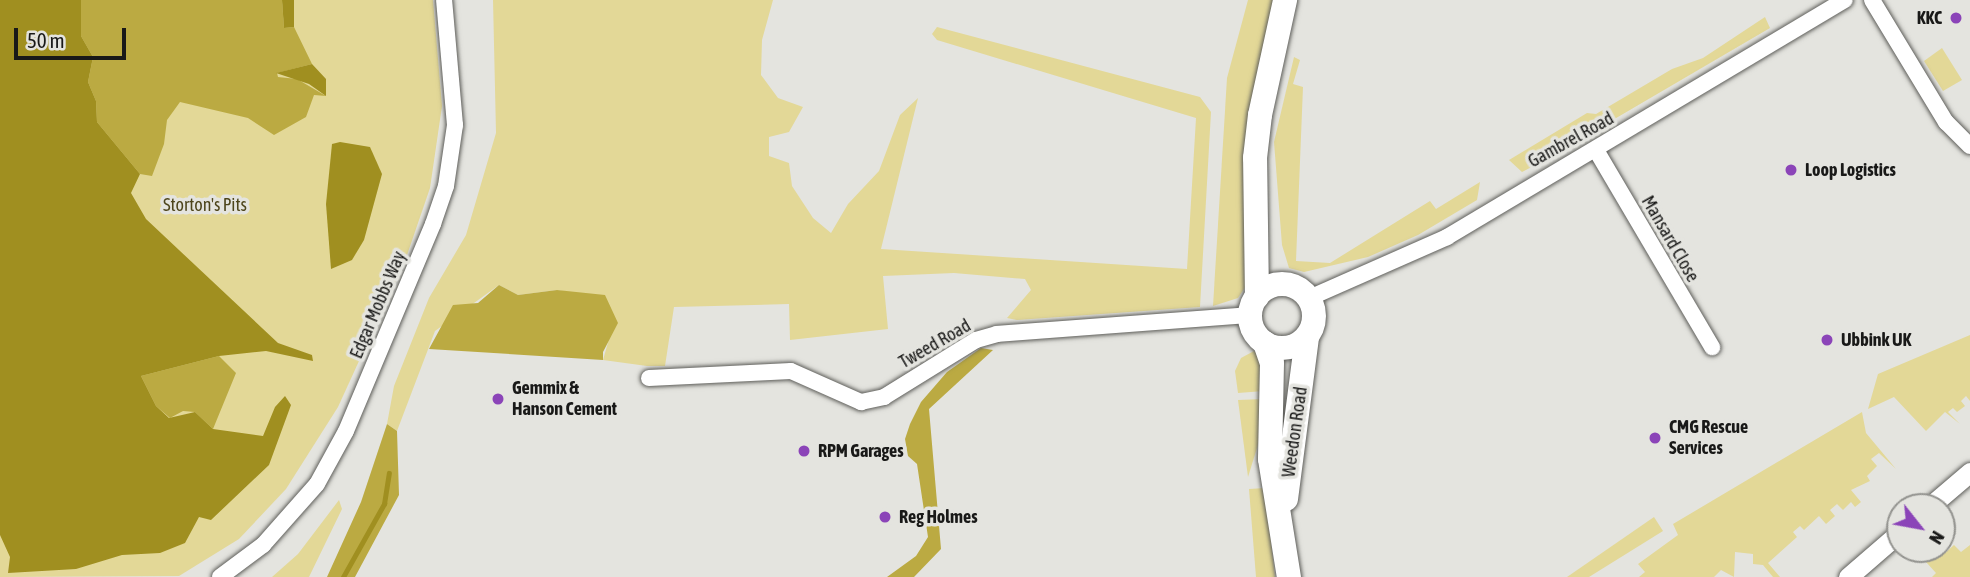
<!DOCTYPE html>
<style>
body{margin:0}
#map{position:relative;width:1970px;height:577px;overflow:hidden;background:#e4e4df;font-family:"Asap Condensed",sans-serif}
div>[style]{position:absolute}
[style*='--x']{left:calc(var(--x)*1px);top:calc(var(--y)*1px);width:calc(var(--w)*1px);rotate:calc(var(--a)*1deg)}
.green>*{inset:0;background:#e3d897}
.forest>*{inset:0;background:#bbaa42}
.water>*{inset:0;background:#a08f20}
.stream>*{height:4.5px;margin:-2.25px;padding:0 2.25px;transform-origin:2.25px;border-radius:2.25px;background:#a08f20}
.roads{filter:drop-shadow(0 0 2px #5e5e5a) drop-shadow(0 0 2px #5e5e5a)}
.minor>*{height:16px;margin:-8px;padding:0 8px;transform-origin:8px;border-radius:8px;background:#fff}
.tertiary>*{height:19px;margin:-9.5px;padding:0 9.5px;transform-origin:9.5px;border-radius:9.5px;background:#fff}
.primary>*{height:24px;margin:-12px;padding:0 12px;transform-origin:12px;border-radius:12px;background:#fff}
.primary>.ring{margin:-12px;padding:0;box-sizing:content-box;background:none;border:24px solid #fff;border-radius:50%}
.dots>*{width:19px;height:19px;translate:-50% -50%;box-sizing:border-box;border:4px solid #e4e4df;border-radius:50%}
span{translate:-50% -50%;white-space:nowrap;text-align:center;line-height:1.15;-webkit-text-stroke:7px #e4e4df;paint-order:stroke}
.poi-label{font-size:18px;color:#191918;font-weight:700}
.right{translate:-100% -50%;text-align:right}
.left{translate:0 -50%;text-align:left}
.street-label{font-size:18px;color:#191918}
.park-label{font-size:18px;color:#4d451b}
.north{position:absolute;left:1886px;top:493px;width:70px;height:70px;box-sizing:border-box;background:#e4e4df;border:2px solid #93938f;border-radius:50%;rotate:121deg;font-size:19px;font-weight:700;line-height:28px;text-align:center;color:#191918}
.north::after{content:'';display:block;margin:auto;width:24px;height:32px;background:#8b44b8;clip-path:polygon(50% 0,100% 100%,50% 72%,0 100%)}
.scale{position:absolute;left:14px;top:28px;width:112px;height:32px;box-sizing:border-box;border:4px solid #191918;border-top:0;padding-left:9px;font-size:21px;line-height:24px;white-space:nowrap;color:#191918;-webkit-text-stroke:5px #e4e4df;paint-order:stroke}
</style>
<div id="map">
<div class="green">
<i style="clip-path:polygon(0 0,433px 0,442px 106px,430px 188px,406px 258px,338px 407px,286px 489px,239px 539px,179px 576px,0 577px)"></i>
<i style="clip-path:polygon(493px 0,773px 0,762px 40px,761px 75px,778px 98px,803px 107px,789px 132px,769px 137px,769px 156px,789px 163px,792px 186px,813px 218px,831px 233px,848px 204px,879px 171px,900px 115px,918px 98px,881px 249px,1187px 269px,1196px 118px,937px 40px,932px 34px,937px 27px,1200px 97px,1211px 112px,1200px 307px,1017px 320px,1007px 318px,1031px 290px,1025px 279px,954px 273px,883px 276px,888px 329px,790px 340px,789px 304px,674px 307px,665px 366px,647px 366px,603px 360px,609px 339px,573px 293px,557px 290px,518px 295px,499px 285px,435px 331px,397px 431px,387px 424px,394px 386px,429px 298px,466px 235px,496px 133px)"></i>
<i style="clip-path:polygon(1248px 0,1280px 0,1246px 286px,1238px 298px,1213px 306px,1227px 78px)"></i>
<i style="clip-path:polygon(1765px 17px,1770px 28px,1541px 162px,1522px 172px,1509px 160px,1587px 113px,1596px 114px,1672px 69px,1703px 58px)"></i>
<i style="clip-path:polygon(1942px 48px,1962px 80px,1943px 91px,1924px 61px)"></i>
<i style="clip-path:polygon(1294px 57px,1300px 60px,1293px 84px,1303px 87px,1296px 261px,1330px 263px,1430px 201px,1436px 209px,1480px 182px,1477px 200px,1418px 235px,1368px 257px,1304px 272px,1289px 268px,1282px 245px,1274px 142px)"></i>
<i style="clip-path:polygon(1970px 335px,1970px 401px,1966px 396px,1961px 401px,1965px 406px,1957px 412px,1953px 408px,1948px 412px,1960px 424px,1945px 412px,1926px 431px,1894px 397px,1868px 409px,1878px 374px)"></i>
<i style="clip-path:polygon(1254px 351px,1264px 358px,1264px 391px,1238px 393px,1235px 371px,1241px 358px)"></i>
<i style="clip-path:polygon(1264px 399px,1261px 435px,1248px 477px,1238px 400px)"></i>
<i style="clip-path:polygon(1862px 412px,1866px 433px,1896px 469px,1879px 453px,1871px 459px,1877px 466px,1867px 476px,1870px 481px,1851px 490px,1861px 502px,1855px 507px,1851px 502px,1843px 510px,1837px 504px,1830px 510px,1835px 516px,1826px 524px,1819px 516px,1804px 530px,1800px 526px,1793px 532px,1797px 537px,1768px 563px,1780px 577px,1773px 577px,1763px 565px,1753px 564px,1753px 554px,1735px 552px,1734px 577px,1721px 570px,1714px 577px,1639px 577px,1645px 572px,1638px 564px,1678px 535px,1673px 524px)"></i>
<i style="clip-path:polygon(1265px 488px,1275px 577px,1256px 577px,1249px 489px)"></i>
<i style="clip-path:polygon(339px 500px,342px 509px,309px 577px,272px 577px,298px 554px)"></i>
<i style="clip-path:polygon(1654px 517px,1663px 531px,1589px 577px,1567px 577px)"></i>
<i style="clip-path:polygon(1954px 545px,1961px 552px,1970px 545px,1970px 577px,1932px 577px,1936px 573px,1926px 562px,1939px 549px,1945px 553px)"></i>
</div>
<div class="forest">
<i style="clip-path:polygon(81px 0,282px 0,284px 28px,294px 27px,312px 64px,277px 73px,278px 77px,297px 79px,326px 96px,314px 95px,306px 117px,274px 135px,248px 118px,180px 102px,167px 120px,164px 144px,152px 176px,140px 174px,97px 122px,96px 101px,88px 82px,93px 57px,81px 36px)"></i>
<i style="clip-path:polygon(499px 285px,518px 295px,557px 290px,605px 295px,618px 323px,603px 352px,603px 360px,429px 349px,453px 305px,478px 303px)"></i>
<i style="clip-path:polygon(981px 348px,993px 350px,929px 409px,941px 549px,914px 577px,887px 577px,916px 556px,928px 537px,917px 464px,908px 456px,905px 439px,910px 424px,921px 402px,947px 372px)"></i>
<i style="clip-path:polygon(219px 356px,236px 373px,213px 429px,195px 412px,183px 411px,170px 418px,156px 406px,141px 376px)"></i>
<i style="clip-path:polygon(387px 424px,397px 431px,399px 495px,355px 577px,327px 577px,361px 502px)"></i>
</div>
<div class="water">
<i style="clip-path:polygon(0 0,81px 0,81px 36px,93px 57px,88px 82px,96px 101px,97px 122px,140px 174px,131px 193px,146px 219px,278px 343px,312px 355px,313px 361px,266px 351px,219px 356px,141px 376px,156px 406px,169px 418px,195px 412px,213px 429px,263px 436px,275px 407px,285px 396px,291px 405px,269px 465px,211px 520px,199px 517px,185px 543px,160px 553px,122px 555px,76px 569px,8px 573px,10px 557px,0 535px)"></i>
<i style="clip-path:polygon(282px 0,294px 0,294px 27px,284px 28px)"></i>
<i style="clip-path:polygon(312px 64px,326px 79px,326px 96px,309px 84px,276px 73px)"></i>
<i style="clip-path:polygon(340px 142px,370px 147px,382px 174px,364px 240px,352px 260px,331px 269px,326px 204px,332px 144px)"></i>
</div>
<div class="stream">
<i style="--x:343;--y:577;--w:84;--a:-60.7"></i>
<i style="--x:384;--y:504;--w:31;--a:-81"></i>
</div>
<div class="roads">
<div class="minor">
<i style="--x:1872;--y:0;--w:143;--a:58.8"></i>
<i style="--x:1946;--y:122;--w:34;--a:45"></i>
<i style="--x:1596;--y:150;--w:229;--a:59.5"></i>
<i style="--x:1309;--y:298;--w:151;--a:-23.8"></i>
<i style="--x:1447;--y:237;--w:463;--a:-30.8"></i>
<i style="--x:649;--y:378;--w:142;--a:-2.8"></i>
<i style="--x:791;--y:371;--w:77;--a:23.9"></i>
<i style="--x:861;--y:402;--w:24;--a:-12"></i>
<i style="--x:884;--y:397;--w:108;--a:-31.8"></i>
<i style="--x:976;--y:340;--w:22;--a:-16"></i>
<i style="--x:997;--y:334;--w:254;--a:-4.3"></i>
<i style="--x:220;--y:577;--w:54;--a:-36.7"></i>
<i style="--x:263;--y:545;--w:81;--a:-48.5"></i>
<i style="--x:317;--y:484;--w:60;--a:-61.3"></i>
<i style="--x:346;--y:431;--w:225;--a:-67.2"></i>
<i style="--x:433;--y:224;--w:40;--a:-71.1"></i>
<i style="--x:446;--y:186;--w:62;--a:-81.6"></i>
<i style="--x:455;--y:125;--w:125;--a:-95"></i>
</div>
<div class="tertiary">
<i style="--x:1929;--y:507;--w:54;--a:-40.5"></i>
<i style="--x:1848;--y:577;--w:69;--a:-40.9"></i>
</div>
<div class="primary">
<i class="ring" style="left:1250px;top:284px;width:40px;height:40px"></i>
<i style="--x:1257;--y:297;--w:139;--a:-90.8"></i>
<i style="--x:1255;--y:158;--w:43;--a:-83.4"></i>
<i style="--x:1260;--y:115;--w:118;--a:-77.7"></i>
<i style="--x:1265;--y:343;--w:21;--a:71"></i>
<i style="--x:1272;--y:363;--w:96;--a:91.2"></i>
<i style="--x:1270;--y:459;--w:120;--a:80.9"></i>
<i style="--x:1286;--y:499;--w:163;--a:-82.6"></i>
</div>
</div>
<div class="dots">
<i style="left:1956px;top:18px;background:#8b44b8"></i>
<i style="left:1791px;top:170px;background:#8b44b8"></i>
<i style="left:1827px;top:340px;background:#8b44b8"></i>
<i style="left:498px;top:399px;background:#8b44b8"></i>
<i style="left:1655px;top:438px;background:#8b44b8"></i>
<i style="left:804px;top:451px;background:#8b44b8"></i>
<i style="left:885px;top:517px;background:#8b44b8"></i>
</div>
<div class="poi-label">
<span class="right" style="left:1942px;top:18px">KKC</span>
<span class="left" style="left:1805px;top:170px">Loop Logistics</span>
<span class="left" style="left:1841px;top:340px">Ubbink UK</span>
<span class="left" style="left:512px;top:399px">Gemmix &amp;<br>Hanson Cement</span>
<span class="left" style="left:1669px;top:438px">CMG Rescue<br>Services</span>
<span class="left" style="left:818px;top:451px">RPM Garages</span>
<span class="left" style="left:899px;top:517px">Reg Holmes</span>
</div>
<div class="street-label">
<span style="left:1571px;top:140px;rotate:-29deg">Gambrel Road</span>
<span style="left:1670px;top:239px;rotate:60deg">Mansard Close</span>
<span style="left:378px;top:305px;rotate:-67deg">Edgar Mobbs Way</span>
<span style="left:935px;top:344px;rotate:-30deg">Tweed Road</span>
<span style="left:1295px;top:432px;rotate:-82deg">Weedon Road</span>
</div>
<div class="park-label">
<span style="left:205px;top:205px">Storton's Pits</span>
</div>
<div class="north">N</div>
<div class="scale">50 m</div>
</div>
